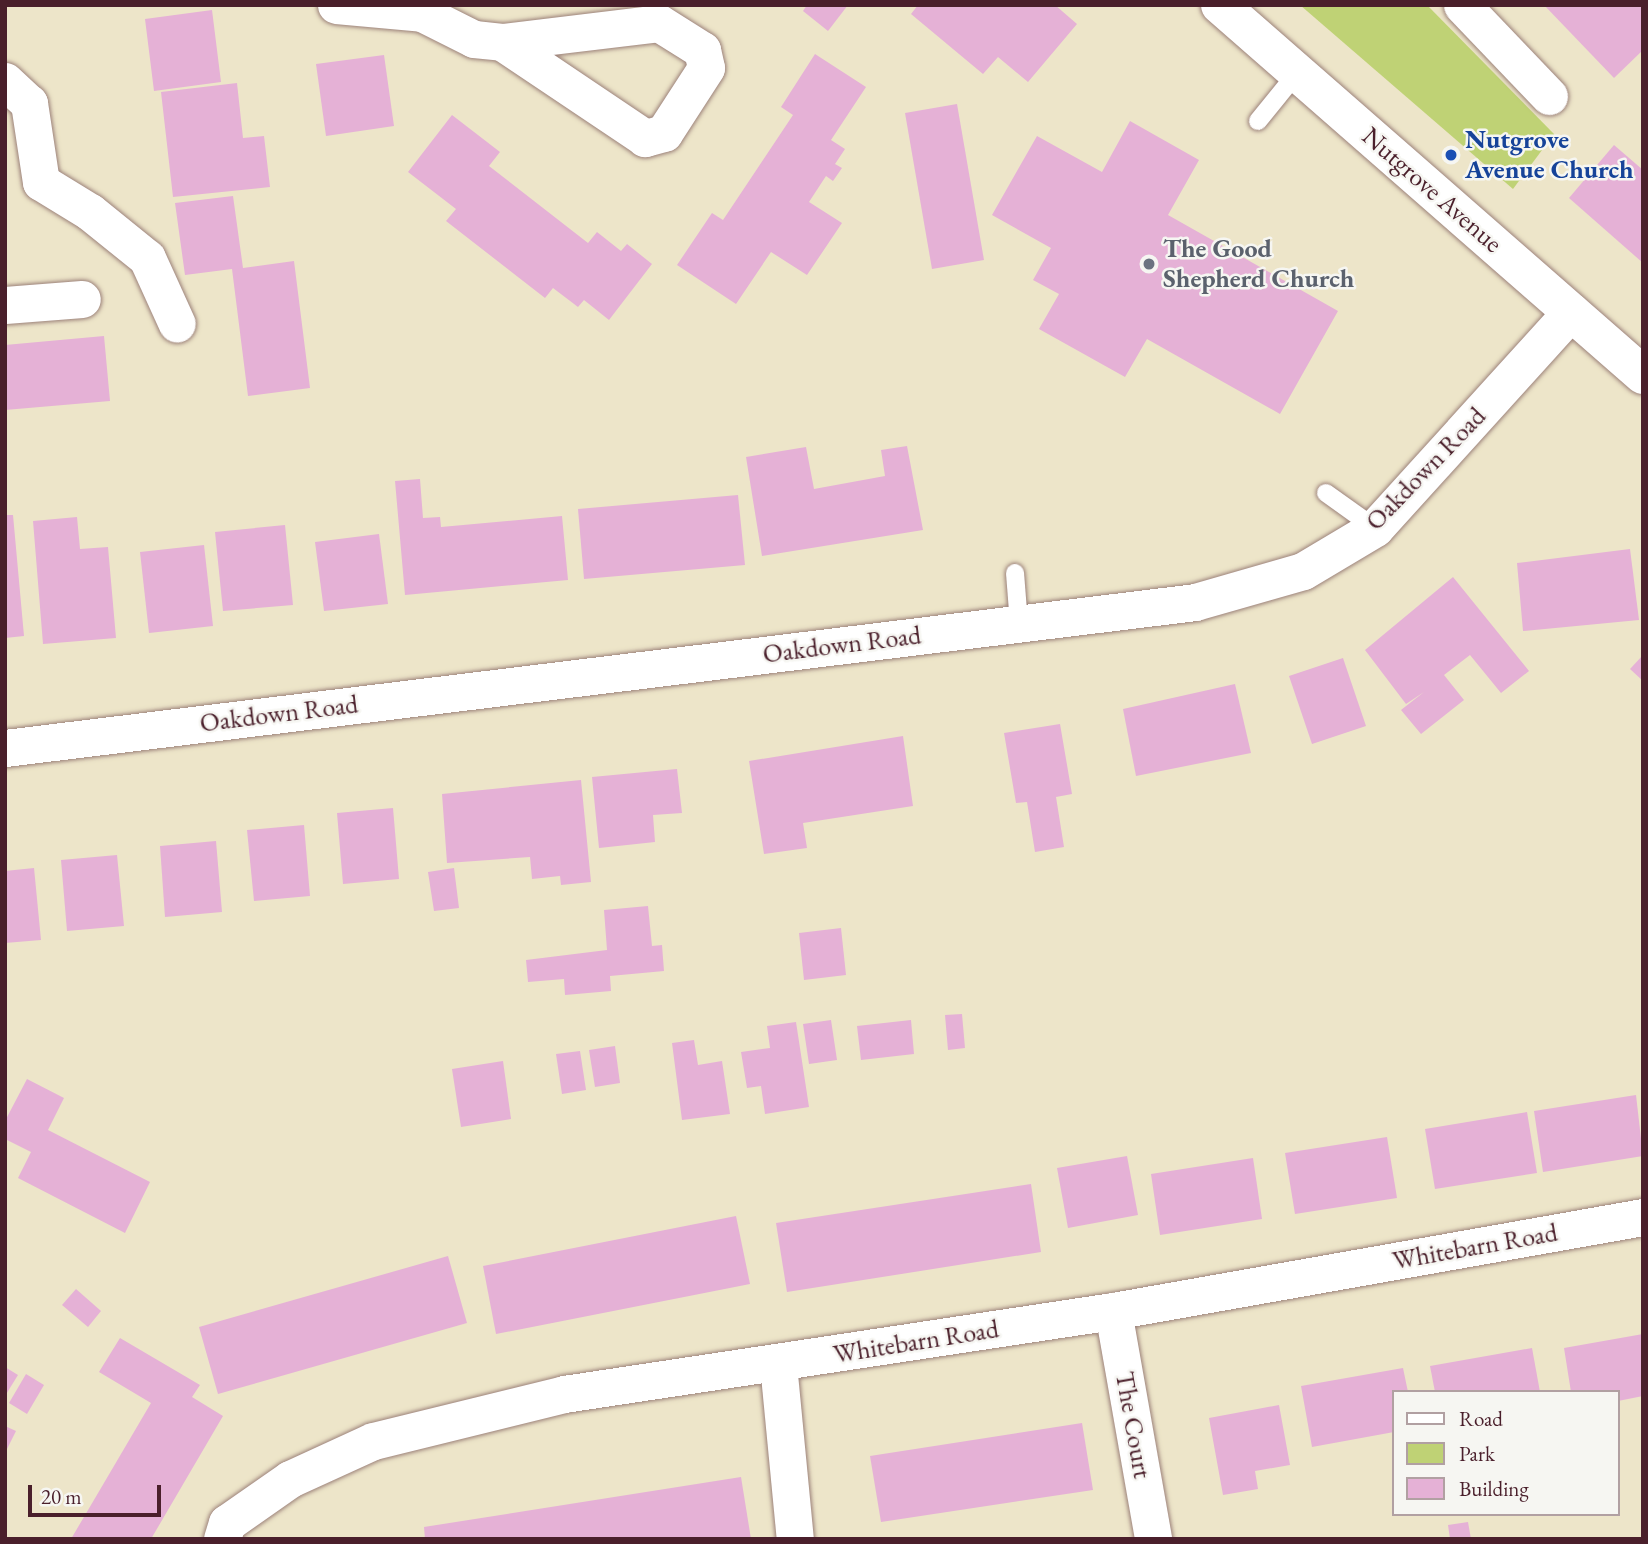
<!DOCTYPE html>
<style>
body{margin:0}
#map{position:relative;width:1648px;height:1544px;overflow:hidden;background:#ede5c9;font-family:"EB Garamond",serif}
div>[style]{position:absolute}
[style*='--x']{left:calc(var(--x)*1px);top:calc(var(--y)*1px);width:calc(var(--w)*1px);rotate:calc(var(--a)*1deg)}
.green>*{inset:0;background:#bfd275}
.building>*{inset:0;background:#e5b1d6}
.roads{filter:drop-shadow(0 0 2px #9c827a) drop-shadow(0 0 2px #9c827a)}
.service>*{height:18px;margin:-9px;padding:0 9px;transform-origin:9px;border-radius:9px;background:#fff}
.minor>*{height:37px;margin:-18.5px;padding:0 18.5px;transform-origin:18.5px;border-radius:18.5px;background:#fff}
.secondary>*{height:38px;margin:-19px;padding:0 19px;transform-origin:19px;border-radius:19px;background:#fff}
.dots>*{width:19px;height:19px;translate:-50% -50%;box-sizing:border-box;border:4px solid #f6f6f2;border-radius:50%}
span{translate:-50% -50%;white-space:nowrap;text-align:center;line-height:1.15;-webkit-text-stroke:5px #f6f6f2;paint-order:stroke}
.transit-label{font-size:26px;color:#164399;font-weight:700}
.left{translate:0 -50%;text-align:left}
.street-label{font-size:26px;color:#4a1f2b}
.worship-label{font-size:26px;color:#5b616d;font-weight:700}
.frame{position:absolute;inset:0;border:7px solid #4a1f2b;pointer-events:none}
.legend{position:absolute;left:1392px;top:1390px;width:228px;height:126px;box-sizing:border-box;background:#f6f6f2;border:2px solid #b1a0a2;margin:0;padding:9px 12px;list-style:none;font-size:21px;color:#4a1f2b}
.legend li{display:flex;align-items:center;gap:14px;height:35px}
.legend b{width:35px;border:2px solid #b1a0a2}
.scale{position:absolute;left:28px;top:1485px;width:133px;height:32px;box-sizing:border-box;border:4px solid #4a1f2b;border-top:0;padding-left:9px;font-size:21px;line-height:24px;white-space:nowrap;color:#4a1f2b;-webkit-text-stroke:5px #f6f6f2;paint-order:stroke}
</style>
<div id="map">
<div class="green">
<i style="clip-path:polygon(1300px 5px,1427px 5px,1554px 134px,1513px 189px)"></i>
</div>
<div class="building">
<i style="clip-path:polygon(807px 5px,848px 5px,828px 31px,803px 11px)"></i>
<i style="clip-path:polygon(918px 5px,1055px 5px,1077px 24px,1028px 82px,998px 57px,983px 74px,911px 14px)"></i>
<i style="clip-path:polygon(1544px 5px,1641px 5px,1643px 50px,1614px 78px)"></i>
<i style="clip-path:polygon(212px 10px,221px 82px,154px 91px,145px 19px)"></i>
<i style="clip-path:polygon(815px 54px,866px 87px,831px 140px,845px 149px,835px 164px,842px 168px,833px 181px,826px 176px,809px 202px,842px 223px,807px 275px,771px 252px,736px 304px,677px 265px,712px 213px,723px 220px,793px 115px,781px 107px)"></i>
<i style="clip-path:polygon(384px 55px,394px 126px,326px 136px,316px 64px)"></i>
<i style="clip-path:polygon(237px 83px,243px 138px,264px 136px,270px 187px,173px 197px,161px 92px)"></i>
<i style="clip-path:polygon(957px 104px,984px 260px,932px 269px,905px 113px)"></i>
<i style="clip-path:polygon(452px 115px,500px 152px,489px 166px,588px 243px,597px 232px,621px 251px,627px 244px,652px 264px,609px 320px,584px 300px,578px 307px,553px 288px,545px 298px,446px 221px,456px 209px,408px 172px)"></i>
<i style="clip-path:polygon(1130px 121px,1199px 160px,1168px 215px,1338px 311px,1280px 414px,1147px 339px,1125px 377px,1039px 329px,1059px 294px,1033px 280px,1051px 248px,992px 215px,1037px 136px,1102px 172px)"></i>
<i style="clip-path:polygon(1614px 145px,1643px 170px,1643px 263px,1569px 198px)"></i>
<i style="clip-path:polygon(233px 196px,243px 268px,294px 261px,310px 388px,248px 396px,232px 269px,185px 275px,175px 203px)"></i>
<i style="clip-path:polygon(104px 336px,110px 401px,5px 410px,5px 345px)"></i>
<i style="clip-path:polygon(907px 446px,923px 530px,762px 556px,746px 457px,806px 447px,814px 489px,885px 476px,881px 450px)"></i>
<i style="clip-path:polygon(420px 479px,423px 518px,440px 517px,441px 527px,562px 516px,568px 580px,405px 595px,395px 481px)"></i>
<i style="clip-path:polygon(738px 495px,745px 565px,584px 579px,578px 509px)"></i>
<i style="clip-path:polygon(5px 515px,13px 515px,24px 636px,5px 638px)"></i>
<i style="clip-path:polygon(77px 517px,80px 549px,108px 547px,116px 638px,43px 644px,33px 521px)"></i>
<i style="clip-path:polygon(285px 525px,293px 605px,223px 611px,215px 532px)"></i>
<i style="clip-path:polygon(379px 534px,388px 604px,324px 611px,315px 542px)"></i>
<i style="clip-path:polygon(204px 545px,213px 626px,149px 633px,140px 552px)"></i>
<i style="clip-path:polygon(1630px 549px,1639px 620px,1523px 631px,1517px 563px)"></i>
<i style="clip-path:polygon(1453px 577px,1529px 671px,1501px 693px,1470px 655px,1444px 675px,1464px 700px,1421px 734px,1401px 710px,1424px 692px,1406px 704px,1365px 650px)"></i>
<i style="clip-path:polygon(1643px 655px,1643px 681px,1630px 669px)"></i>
<i style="clip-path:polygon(1343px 658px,1366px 726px,1312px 744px,1289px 676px)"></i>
<i style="clip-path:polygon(1235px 684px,1251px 753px,1136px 776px,1123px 709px)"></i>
<i style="clip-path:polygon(1060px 724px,1072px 794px,1056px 797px,1064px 847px,1035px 852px,1027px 802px,1016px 803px,1004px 733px)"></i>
<i style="clip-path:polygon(903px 736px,913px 806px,803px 823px,807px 848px,764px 854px,749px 761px)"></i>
<i style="clip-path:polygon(677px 769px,682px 813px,653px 815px,655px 842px,599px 848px,592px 777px)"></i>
<i style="clip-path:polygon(581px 780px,591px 882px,561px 885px,560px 876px,532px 879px,530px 857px,447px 863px,442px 794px)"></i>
<i style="clip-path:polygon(393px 808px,399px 879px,343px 884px,337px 813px)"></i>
<i style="clip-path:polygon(304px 825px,310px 896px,254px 901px,247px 830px)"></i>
<i style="clip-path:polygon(216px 841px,222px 912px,165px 917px,160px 846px)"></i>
<i style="clip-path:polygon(117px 855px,124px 926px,67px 931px,61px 860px)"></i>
<i style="clip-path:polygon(34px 868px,41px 940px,5px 943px,5px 871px)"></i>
<i style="clip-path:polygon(454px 868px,459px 908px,434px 911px,428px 872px)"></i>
<i style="clip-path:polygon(648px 906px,652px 946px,662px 945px,664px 971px,610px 976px,611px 991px,565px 995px,564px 979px,528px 982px,526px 960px,607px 950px,604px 910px)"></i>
<i style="clip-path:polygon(841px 928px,846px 975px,804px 980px,799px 933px)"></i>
<i style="clip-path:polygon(962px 1014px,965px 1048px,948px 1050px,945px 1015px)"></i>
<i style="clip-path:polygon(831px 1020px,837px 1060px,809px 1064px,803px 1024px)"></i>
<i style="clip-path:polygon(911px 1020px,914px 1054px,861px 1060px,857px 1026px)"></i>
<i style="clip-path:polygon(796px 1022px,809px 1107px,765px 1114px,761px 1086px,747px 1088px,741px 1052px,770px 1048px,767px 1026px)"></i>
<i style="clip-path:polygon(694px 1040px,698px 1065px,722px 1061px,730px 1114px,682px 1120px,672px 1043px)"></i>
<i style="clip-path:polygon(615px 1046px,620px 1083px,595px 1087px,589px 1050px)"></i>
<i style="clip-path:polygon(580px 1051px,586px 1090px,562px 1094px,556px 1054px)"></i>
<i style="clip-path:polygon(503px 1061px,511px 1119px,461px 1127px,452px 1069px)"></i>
<i style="clip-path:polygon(27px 1079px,64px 1098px,48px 1130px,150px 1182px,125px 1233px,18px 1178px,31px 1152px,5px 1139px,5px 1121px)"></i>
<i style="clip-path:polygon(1636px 1095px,1643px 1156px,1543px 1172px,1534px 1111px)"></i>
<i style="clip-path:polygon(1527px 1112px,1537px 1173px,1435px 1189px,1425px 1129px)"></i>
<i style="clip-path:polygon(1387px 1137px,1397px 1198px,1295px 1214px,1285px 1153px)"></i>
<i style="clip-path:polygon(1127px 1156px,1138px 1215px,1068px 1228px,1057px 1168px)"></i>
<i style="clip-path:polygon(1253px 1158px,1262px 1219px,1160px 1235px,1151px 1174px)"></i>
<i style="clip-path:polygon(1031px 1184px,1041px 1252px,787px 1292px,776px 1223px)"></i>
<i style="clip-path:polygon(736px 1216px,750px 1284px,496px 1334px,483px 1266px)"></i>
<i style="clip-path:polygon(448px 1256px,467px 1323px,218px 1394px,199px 1327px)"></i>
<i style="clip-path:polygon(76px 1289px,101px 1311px,88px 1327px,62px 1305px)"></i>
<i style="clip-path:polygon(1643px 1334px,1643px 1396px,1618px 1401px,1618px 1392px,1571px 1392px,1564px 1348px)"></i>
<i style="clip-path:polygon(120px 1338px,200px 1385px,192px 1397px,223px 1416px,151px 1539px,71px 1539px,151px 1403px,99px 1372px)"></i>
<i style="clip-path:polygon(1532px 1348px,1540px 1392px,1435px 1392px,1430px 1366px)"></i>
<i style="clip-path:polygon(5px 1367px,18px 1375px,5px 1396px)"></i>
<i style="clip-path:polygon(1403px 1368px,1408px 1392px,1394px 1392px,1394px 1432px,1312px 1447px,1301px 1386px)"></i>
<i style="clip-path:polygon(26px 1374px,44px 1385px,27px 1414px,9px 1403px)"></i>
<i style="clip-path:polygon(1279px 1405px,1290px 1465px,1255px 1471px,1258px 1489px,1223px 1495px,1209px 1418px)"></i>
<i style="clip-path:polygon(1082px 1423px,1093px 1490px,881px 1522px,870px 1456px)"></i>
<i style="clip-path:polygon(5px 1426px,16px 1431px,5px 1453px)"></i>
<i style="clip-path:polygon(741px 1477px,751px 1539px,425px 1539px,424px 1527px)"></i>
<i style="clip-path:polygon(1468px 1522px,1471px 1539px,1450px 1539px,1448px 1525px)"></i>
</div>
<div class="roads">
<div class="service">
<i style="--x:1258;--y:121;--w:62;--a:-50.9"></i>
<i style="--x:1326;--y:493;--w:60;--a:35.5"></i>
<i style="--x:1015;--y:573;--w:51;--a:85.5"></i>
</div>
<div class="minor">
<i style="--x:336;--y:5;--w:86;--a:5.3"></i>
<i style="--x:422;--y:13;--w:58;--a:26.6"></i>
<i style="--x:474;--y:39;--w:28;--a:6"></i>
<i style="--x:502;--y:42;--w:158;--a:-6.9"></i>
<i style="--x:659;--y:23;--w:51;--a:32.1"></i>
<i style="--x:702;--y:50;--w:18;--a:77"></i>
<i style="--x:706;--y:68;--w:77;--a:122.9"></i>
<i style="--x:664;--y:133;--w:20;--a:165"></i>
<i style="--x:645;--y:138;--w:172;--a:-146.1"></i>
<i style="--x:1462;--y:5;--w:126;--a:46.3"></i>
<i style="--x:5;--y:81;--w:33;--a:43"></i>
<i style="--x:29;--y:103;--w:80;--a:81.4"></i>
<i style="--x:41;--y:182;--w:57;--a:31.5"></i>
<i style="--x:90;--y:212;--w:73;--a:38.9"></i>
<i style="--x:147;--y:258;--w:72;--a:65.6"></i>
<i style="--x:5;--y:305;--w:77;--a:-4.5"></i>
<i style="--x:5;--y:748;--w:1199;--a:-6.99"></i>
<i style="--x:1195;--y:602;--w:112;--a:-16"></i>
<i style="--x:1303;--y:571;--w:84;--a:-30.8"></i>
<i style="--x:1375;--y:528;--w:292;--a:-47.8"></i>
<i style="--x:1113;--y:1311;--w:231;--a:80"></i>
<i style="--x:778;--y:1364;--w:176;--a:84.5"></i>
<i style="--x:222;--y:1539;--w:17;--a:-73"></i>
<i style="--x:227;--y:1523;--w:77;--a:-34.9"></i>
<i style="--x:290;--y:1479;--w:91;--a:-24.6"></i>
<i style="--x:373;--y:1441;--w:197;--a:-13.8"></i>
<i style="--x:564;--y:1394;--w:555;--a:-8.6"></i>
<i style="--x:1113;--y:1311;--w:538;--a:-10.06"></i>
</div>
<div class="secondary">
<i style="--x:1220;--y:5;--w:562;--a:41.18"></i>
</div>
</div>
<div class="dots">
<i style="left:1451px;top:155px;background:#1a4fb4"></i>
<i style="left:1149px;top:264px;background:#6b7280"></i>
</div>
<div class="transit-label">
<span class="left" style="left:1465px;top:155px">Nutgrove<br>Avenue Church</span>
</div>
<div class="street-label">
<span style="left:1432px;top:190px;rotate:41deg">Nutgrove Avenue</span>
<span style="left:1426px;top:469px;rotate:-46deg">Oakdown Road</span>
<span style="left:842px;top:645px;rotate:-7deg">Oakdown Road</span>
<span style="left:279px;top:714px;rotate:-7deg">Oakdown Road</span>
<span style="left:1475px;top:1247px;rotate:-10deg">Whitebarn Road</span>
<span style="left:916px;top:1342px;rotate:-9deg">Whitebarn Road</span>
<span style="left:1133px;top:1425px;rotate:80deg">The Court</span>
</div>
<div class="worship-label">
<span class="left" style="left:1163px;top:264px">The Good<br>Shepherd Church</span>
</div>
<div class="frame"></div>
<ul class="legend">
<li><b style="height:9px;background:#fff"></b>Road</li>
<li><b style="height:19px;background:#bfd275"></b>Park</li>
<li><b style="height:19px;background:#e5b1d6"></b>Building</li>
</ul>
<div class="scale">20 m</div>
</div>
